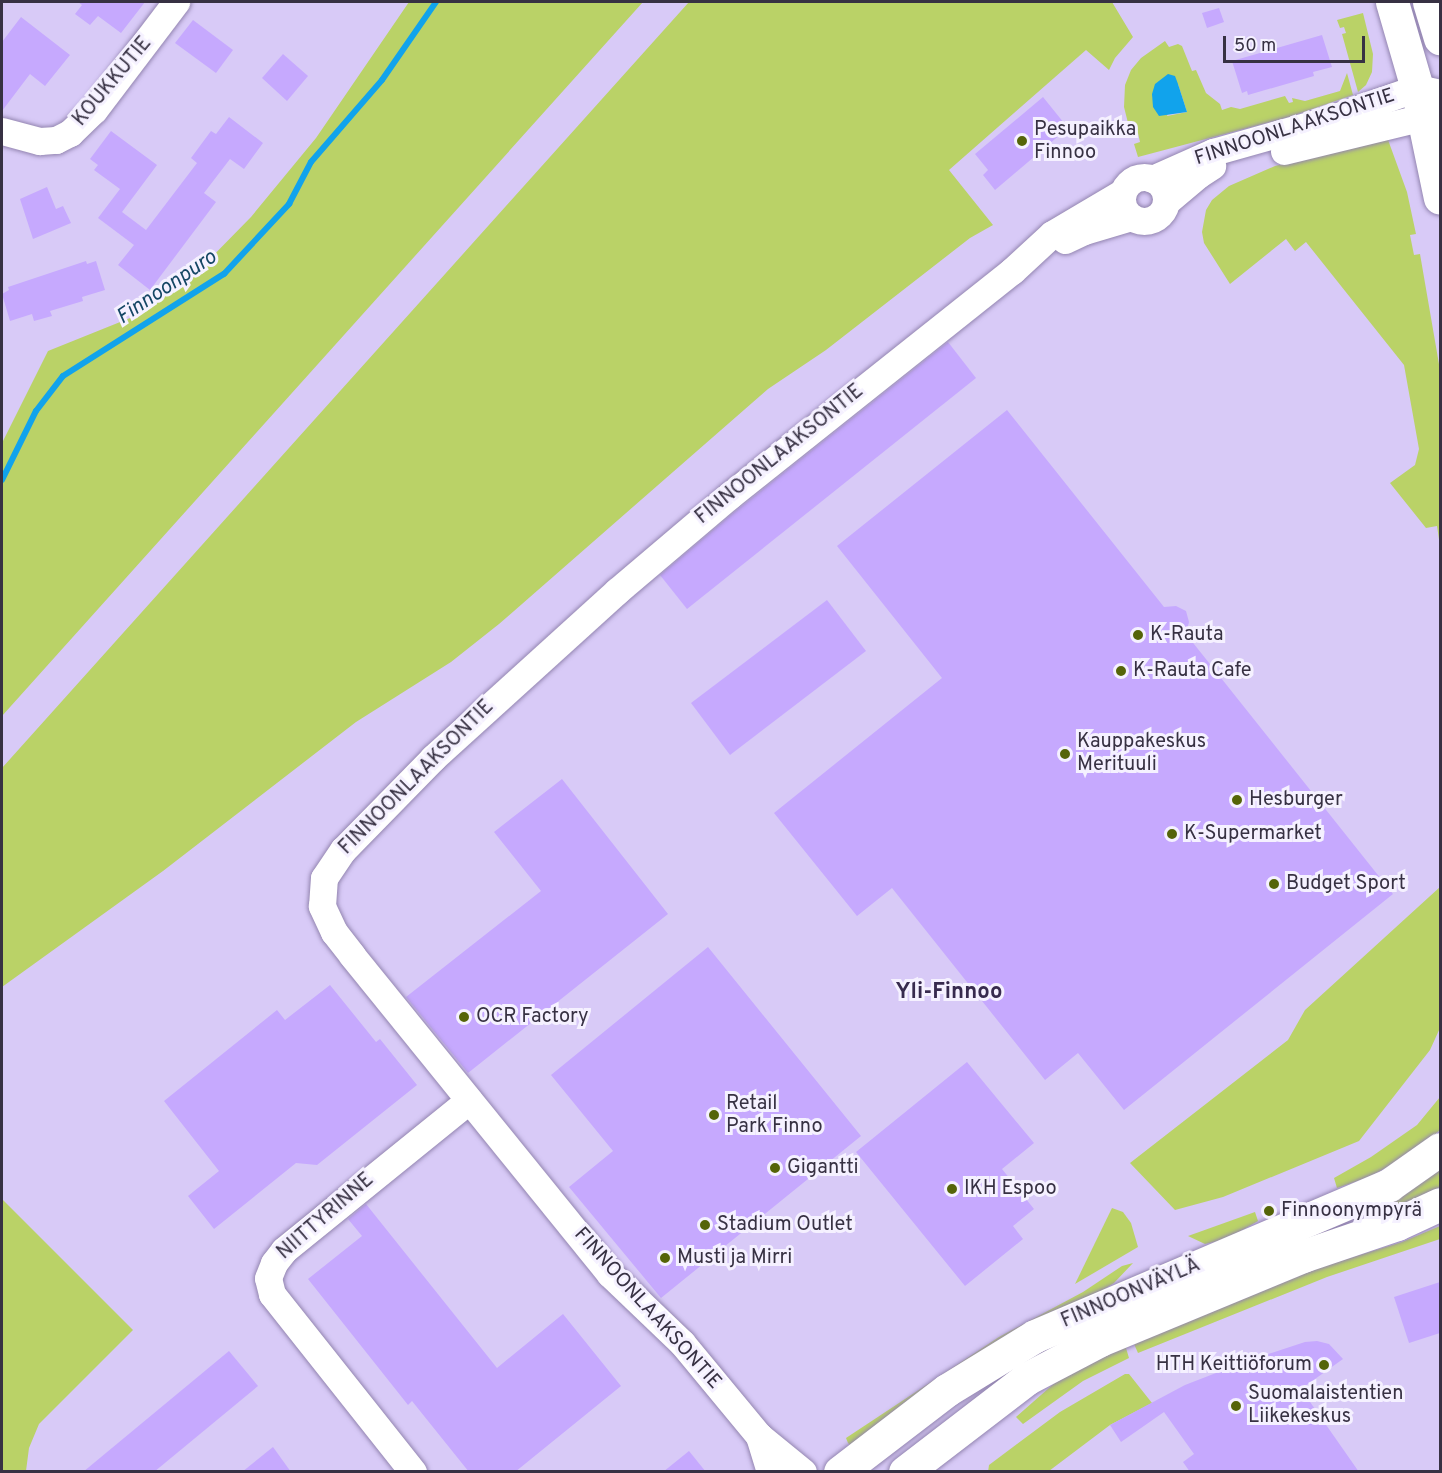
<!DOCTYPE html>
<meta charset="utf-8">
<style>
body{margin:0}
#map{position:relative;width:1442px;height:1473px;overflow:hidden;background:#d8caf7;font-family:Overpass,sans-serif}
div>[style]{position:absolute}
[style*='--x']{left:calc(var(--x)*1px);top:calc(var(--y)*1px);width:calc(var(--w)*1px);rotate:calc(var(--a)*1deg)}
.green>*{inset:0;background:#bad267}
.water>*{inset:0;background:#11a3ec}
.stream>*{height:6px;margin:-3px;padding:0 3px;transform-origin:3px;border-radius:3px;background:#11a3ec}
.building>*{inset:0;background:#c6a9fe}
.roads{filter:drop-shadow(0 0 2px #9385b0) drop-shadow(0 0 2px #9385b0)}
.minor>*{height:27px;margin:-13.5px;padding:0 13.5px;transform-origin:13.5px;border-radius:13.5px;background:#fff}
.minor>.ring{margin:-13.5px;padding:0;box-sizing:content-box;background:none;border:27px solid #fff;border-radius:50%}
.major>*{height:33px;margin:-16.5px;padding:0 16.5px;transform-origin:16.5px;border-radius:16.5px;background:#fff}
.dots>*{width:16px;height:16px;translate:-50% -50%;box-sizing:border-box;border:3px solid #f5f1ff;border-radius:50%}
span{translate:-50% -50%;white-space:nowrap;text-align:center;line-height:1.15;-webkit-text-stroke:6px #f5f1ff;paint-order:stroke}
.street-label{font-size:20px;color:#373143}
.poi-label{font-size:20px;color:#373143}
.left{translate:0 -50%;text-align:left}
.right{translate:-100% -50%;text-align:right}
.water-label{font-size:21px;color:#144664;font-style:italic}
.quarter-label{font-size:22px;color:#372a4e;font-weight:700}
.frame{position:absolute;inset:0;border:3px solid #373143;pointer-events:none}
.scale{position:absolute;left:1223px;top:36px;width:142px;height:27px;box-sizing:border-box;border:3px solid #373143;border-top:0;padding-left:8px;font-size:18px;line-height:21px;white-space:nowrap;color:#373143;-webkit-text-stroke:4px #f5f1ff;paint-order:stroke}
</style>
<div id="map">
<div class="green">
<i style="clip-path:polygon(409px 2px,643px 2px,2px 716px,2px 443px,48px 351px,145px 312px,200px 269px,251px 217px,316px 138px)"></i>
<i style="clip-path:polygon(689px 2px,1112px 2px,1133px 37px,1115px 58px,1109px 70px,1086px 50px,949px 170px,993px 225px,970px 238px,826px 350px,768px 389px,499px 624px,451px 662px,356px 722px,163px 871px,2px 987px,2px 768px)"></i>
<i style="clip-path:polygon(1363px 13px,1373px 54px,1372px 72px,1366px 85px,1358px 92px,1342px 34px,1346px 33px,1344px 27px,1340px 28px,1337px 20px)"></i>
<i style="clip-path:polygon(evenodd,1165px 41px,1169px 47px,1178px 44px,1182px 46px,1192px 71px,1196px 70px,1206px 93px,1220px 104px,1222px 110px,1231px 107px,1240px 109px,1285px 96px,1289px 103px,1293px 102px,1292px 98px,1305px 101px,1340px 91px,1347px 73px,1353px 95px,1289px 117px,1138px 157px,1134px 144px,1140px 142px,1138px 133px,1131px 135px,1124px 107px,1125px 85px,1131px 70px,1141px 58px,1165px 41px,1178px 84px,1187px 112px,1167px 116px,1178px 84px)"></i>
<i style="clip-path:polygon(1387px 137px,1407px 192px,1416px 234px,1410px 235px,1414px 255px,1420px 254px,1440px 370px,1440px 546px,1437px 526px,1426px 528px,1390px 483px,1415px 465px,1419px 449px,1404px 365px,1306px 242px,1295px 251px,1286px 239px,1230px 284px,1204px 243px,1202px 232px,1206px 210px,1212px 200px,1229px 186px,1275px 166px)"></i>
<i style="clip-path:polygon(1440px 887px,1440px 1028px,1430px 1050px,1359px 1141px,1223px 1197px,1175px 1210px,1130px 1163px,1288px 1040px,1305px 1010px)"></i>
<i style="clip-path:polygon(1440px 1097px,1440px 1130px,1415px 1152px,1369px 1177px,1337px 1188px,1334px 1178px,1371px 1157px,1417px 1125px)"></i>
<i style="clip-path:polygon(1440px 1168px,1440px 1187px,1394px 1210px,1388px 1208px,1386px 1205px,1388px 1200px)"></i>
<i style="clip-path:polygon(2px 1199px,133px 1330px,39px 1424px,29px 1448px,26px 1471px,2px 1471px)"></i>
<i style="clip-path:polygon(1112px 1208px,1123px 1212px,1131px 1223px,1138px 1247px,1075px 1284px)"></i>
<i style="clip-path:polygon(1255px 1212px,1258px 1221px,1227px 1239px,1205px 1244px,1188px 1236px)"></i>
<i style="clip-path:polygon(1440px 1226px,1440px 1239px,1327px 1277px,1138px 1353px,1134px 1344px,1126px 1348px,1129px 1358px,1083px 1381px,1023px 1424px,1016px 1417px,1058px 1380px,1100px 1357px,1308px 1271px,1402px 1242px)"></i>
<i style="clip-path:polygon(1133px 1263px,1114px 1283px,854px 1449px,848px 1443px,846px 1438px,999px 1337px,1083px 1292px,1122px 1266px)"></i>
<i style="clip-path:polygon(1125px 1374px,1129px 1374px,1152px 1403px,1110px 1425px,1049px 1471px,988px 1472px,989px 1465px,1060px 1412px)"></i>
</div>
<div class="water">
<i style="clip-path:polygon(1168px 74px,1175px 76px,1178px 84px,1187px 112px,1159px 116px,1153px 107px,1152px 94px,1155px 84px)"></i>
</div>
<div class="stream">
<i style="--x:2;--y:480;--w:77;--a:-63.8"></i>
<i style="--x:36;--y:411;--w:44;--a:-52.4"></i>
<i style="--x:63;--y:376;--w:191;--a:-32.4"></i>
<i style="--x:224;--y:274;--w:96;--a:-47.1"></i>
<i style="--x:289;--y:204;--w:47;--a:-62.4"></i>
<i style="--x:311;--y:162;--w:108;--a:-49.1"></i>
<i style="--x:382;--y:80;--w:95;--a:-55.3"></i>
</div>
<div class="building">
<i style="clip-path:polygon(78px 2px,145px 2px,121px 33px,98px 16px,90px 25px,75px 14px,82px 5px)"></i>
<i style="clip-path:polygon(1219px 8px,1224px 22px,1207px 28px,1202px 13px)"></i>
<i style="clip-path:polygon(21px 17px,70px 55px,45px 86px,30px 74px,2px 111px,2px 42px)"></i>
<i style="clip-path:polygon(193px 20px,233px 50px,216px 73px,175px 43px)"></i>
<i style="clip-path:polygon(1322px 35px,1332px 67px,1313px 72px,1314px 76px,1248px 95px,1247px 91px,1242px 93px,1232px 61px)"></i>
<i style="clip-path:polygon(283px 54px,308px 76px,287px 101px,262px 78px)"></i>
<i style="clip-path:polygon(1043px 97px,1068px 128px,995px 190px,983px 175px,988px 170px,975px 154px)"></i>
<i style="clip-path:polygon(229px 117px,263px 143px,244px 169px,230px 159px,204px 193px,216px 202px,150px 290px,118px 265px,134px 245px,98px 218px,120px 189px,94px 170px,98px 165px,90px 159px,111px 131px,157px 165px,122px 212px,146px 230px,197px 163px,191px 158px,211px 131px,216px 134px)"></i>
<i style="clip-path:polygon(47px 187px,56px 209px,63px 206px,71px 223px,33px 239px,20px 199px)"></i>
<i style="clip-path:polygon(86px 261px,87px 264px,96px 261px,105px 290px,82px 297px,83px 301px,50px 311px,52px 316px,34px 321px,32px 314px,10px 321px,2px 294px,9px 290px,8px 287px)"></i>
<i style="clip-path:polygon(948px 342px,976px 378px,687px 609px,660px 575px,732px 514px)"></i>
<i style="clip-path:polygon(1007px 410px,1164px 607px,1176px 606px,1186px 611px,1189px 622px,1186px 634px,1393px 894px,1124px 1110px,1078px 1053px,1045px 1080px,892px 888px,857px 916px,774px 813px,942px 678px,837px 546px)"></i>
<i style="clip-path:polygon(827px 600px,866px 651px,730px 755px,691px 703px)"></i>
<i style="clip-path:polygon(562px 779px,668px 914px,468px 1073px,406px 997px,541px 891px,494px 832px)"></i>
<i style="clip-path:polygon(708px 947px,861px 1136px,661px 1298px,569px 1187px,613px 1151px,551px 1075px)"></i>
<i style="clip-path:polygon(330px 985px,376px 1042px,380px 1039px,417px 1085px,317px 1165px,296px 1163px,214px 1229px,188px 1196px,219px 1171px,164px 1101px,277px 1010px,285px 1020px)"></i>
<i style="clip-path:polygon(967px 1062px,1034px 1143px,1002px 1169px,1034px 1209px,1013px 1226px,1023px 1239px,965px 1286px,856px 1152px)"></i>
<i style="clip-path:polygon(366px 1204px,497px 1368px,563px 1314px,621px 1386px,515px 1472px,469px 1472px,412px 1401px,408px 1405px,308px 1279px,362px 1236px,348px 1219px)"></i>
<i style="clip-path:polygon(1440px 1282px,1440px 1333px,1409px 1343px,1394px 1297px)"></i>
<i style="clip-path:polygon(1317px 1341px,1329px 1344px,1343px 1359px,1301px 1389px,1359px 1472px,1190px 1472px,1183px 1462px,1194px 1454px,1164px 1412px,1121px 1442px,1110px 1425px,1185px 1385px,1247px 1361px,1305px 1342px)"></i>
<i style="clip-path:polygon(229px 1351px,258px 1386px,154px 1472px,83px 1472px)"></i>
<i style="clip-path:polygon(273px 1447px,291px 1472px,242px 1472px)"></i>
<i style="clip-path:polygon(689px 1451px,706px 1472px,663px 1472px)"></i>
</div>
<div class="roads">
<div class="minor">
<i style="--x:2;--y:131;--w:39;--a:15"></i>
<i style="--x:40;--y:141;--w:16;--a:-4"></i>
<i style="--x:56;--y:140;--w:16;--a:-27"></i>
<i style="--x:70;--y:133;--w:33;--a:-44"></i>
<i style="--x:94;--y:110;--w:136;--a:-52.8"></i>
<i style="--x:1284;--y:151;--w:143;--a:-13.7"></i>
<i style="--x:1423;--y:117;--w:20;--a:-33"></i>
<i class="ring" style="left:1122px;top:177px;width:17px;height:17px"></i>
<i style="--x:1152;--y:179;--w:67;--a:-23.9"></i>
<i style="--x:1213;--y:152;--w:118;--a:-15.7"></i>
<i style="--x:1327;--y:120;--w:96;--a:-19.6"></i>
<i style="--x:1417;--y:88;--w:24;--a:12"></i>
<i style="--x:1166;--y:202;--w:42;--a:-40.2"></i>
<i style="--x:1198;--y:175;--w:17;--a:-33"></i>
<i style="--x:1065;--y:240;--w:21;--a:-25"></i>
<i style="--x:1084;--y:231;--w:49;--a:-16.6"></i>
<i style="--x:759;--y:1436;--w:38;--a:73"></i>
<i style="--x:413;--y:1472;--w:227;--a:-128.4"></i>
<i style="--x:272;--y:1294;--w:16;--a:-104"></i>
<i style="--x:268;--y:1278;--w:16;--a:-68"></i>
<i style="--x:274;--y:1263;--w:16;--a:-52"></i>
<i style="--x:284;--y:1250;--w:238;--a:-39"></i>
<i style="--x:803;--y:1472;--w:57;--a:-140.7"></i>
<i style="--x:759;--y:1436;--w:121;--a:-129.6"></i>
<i style="--x:682;--y:1343;--w:100;--a:-136.2"></i>
<i style="--x:610;--y:1274;--w:410;--a:-129"></i>
<i style="--x:352;--y:955;--w:29;--a:-128"></i>
<i style="--x:334;--y:932;--w:29;--a:-115"></i>
<i style="--x:322;--y:906;--w:28;--a:-86"></i>
<i style="--x:324;--y:878;--w:34;--a:-56"></i>
<i style="--x:343;--y:850;--w:129;--a:-45.6"></i>
<i style="--x:433;--y:758;--w:248;--a:-42.2"></i>
<i style="--x:617;--y:591;--w:147;--a:-40.3"></i>
<i style="--x:729;--y:496;--w:362;--a:-38.5"></i>
<i style="--x:1012;--y:271;--w:54;--a:-42.8"></i>
<i style="--x:1052;--y:234;--w:82;--a:-30.6"></i>
</div>
<div class="major">
<i style="--x:1392;--y:2;--w:90;--a:73.8"></i>
<i style="--x:1417;--y:88;--w:112;--a:78.2"></i>
<i style="--x:1429;--y:2;--w:38;--a:73"></i>
<i style="--x:840;--y:1472;--w:135;--a:-37.5"></i>
<i style="--x:947;--y:1390;--w:103;--a:-31.5"></i>
<i style="--x:1035;--y:1336;--w:385;--a:-23.1"></i>
<i style="--x:1389;--y:1185;--w:62;--a:-35.2"></i>
<i style="--x:905;--y:1472;--w:153;--a:-37.5"></i>
<i style="--x:1026;--y:1379;--w:84;--a:-27.8"></i>
<i style="--x:1100;--y:1340;--w:220;--a:-22.5"></i>
<i style="--x:1303;--y:1256;--w:99;--a:-18.8"></i>
<i style="--x:1397;--y:1224;--w:47;--a:-24.9"></i>
</div>
</div>
<div class="dots">
<i style="left:1022px;top:141px;background:#556409"></i>
<i style="left:1138px;top:635px;background:#556409"></i>
<i style="left:1121px;top:671px;background:#556409"></i>
<i style="left:1065px;top:754px;background:#556409"></i>
<i style="left:1237px;top:800px;background:#556409"></i>
<i style="left:1172px;top:834px;background:#556409"></i>
<i style="left:1274px;top:884px;background:#556409"></i>
<i style="left:464px;top:1017px;background:#556409"></i>
<i style="left:714px;top:1115px;background:#556409"></i>
<i style="left:775px;top:1168px;background:#556409"></i>
<i style="left:952px;top:1189px;background:#556409"></i>
<i style="left:1269px;top:1211px;background:#556409"></i>
<i style="left:705px;top:1225px;background:#556409"></i>
<i style="left:665px;top:1258px;background:#556409"></i>
<i style="left:1324px;top:1365px;background:#556409"></i>
<i style="left:1236px;top:1406px;background:#556409"></i>
</div>
<div class="street-label">
<span style="left:113px;top:82px;rotate:-50deg">KOUKKUTIE</span>
<span style="left:1295px;top:128px;rotate:-18deg">FINNOONLAAKSONTIE</span>
<span style="left:780px;top:455px;rotate:-39deg">FINNOONLAAKSONTIE</span>
<span style="left:417px;top:778px;rotate:-45deg">FINNOONLAAKSONTIE</span>
<span style="left:326px;top:1217px;rotate:-41deg">NIITTYRINNE</span>
<span style="left:1131px;top:1294px;rotate:-23deg">FINNOONVÄYLÄ</span>
<span style="left:647px;top:1309px;rotate:48deg">FINNOONLAAKSONTIE</span>
</div>
<div class="poi-label">
<span class="left" style="left:1034px;top:142px">Pesupaikka<br>Finnoo</span>
<span class="left" style="left:1150px;top:635px">K-Rauta</span>
<span class="left" style="left:1133px;top:671px">K-Rauta Cafe</span>
<span class="left" style="left:1077px;top:754px">Kauppakeskus<br>Merituuli</span>
<span class="left" style="left:1249px;top:800px">Hesburger</span>
<span class="left" style="left:1184px;top:834px">K-Supermarket</span>
<span class="left" style="left:1286px;top:884px">Budget Sport</span>
<span class="left" style="left:476px;top:1017px">OCR Factory</span>
<span class="left" style="left:726px;top:1116px">Retail<br>Park Finno</span>
<span class="left" style="left:787px;top:1168px">Gigantti</span>
<span class="left" style="left:964px;top:1189px">IKH Espoo</span>
<span class="left" style="left:1281px;top:1211px">Finnoonympyrä</span>
<span class="left" style="left:717px;top:1225px">Stadium Outlet</span>
<span class="left" style="left:677px;top:1258px">Musti ja Mirri</span>
<span class="right" style="left:1312px;top:1365px">HTH Keittiöforum</span>
<span class="left" style="left:1248px;top:1406px">Suomalaistentien<br>Liikekeskus</span>
</div>
<div class="water-label">
<span style="left:167px;top:288px;rotate:-34deg">Finnoonpuro</span>
</div>
<div class="quarter-label">
<span style="left:949px;top:993px">Yli-Finnoo</span>
</div>
<div class="frame"></div>
<div class="scale">50 m</div>
</div>
